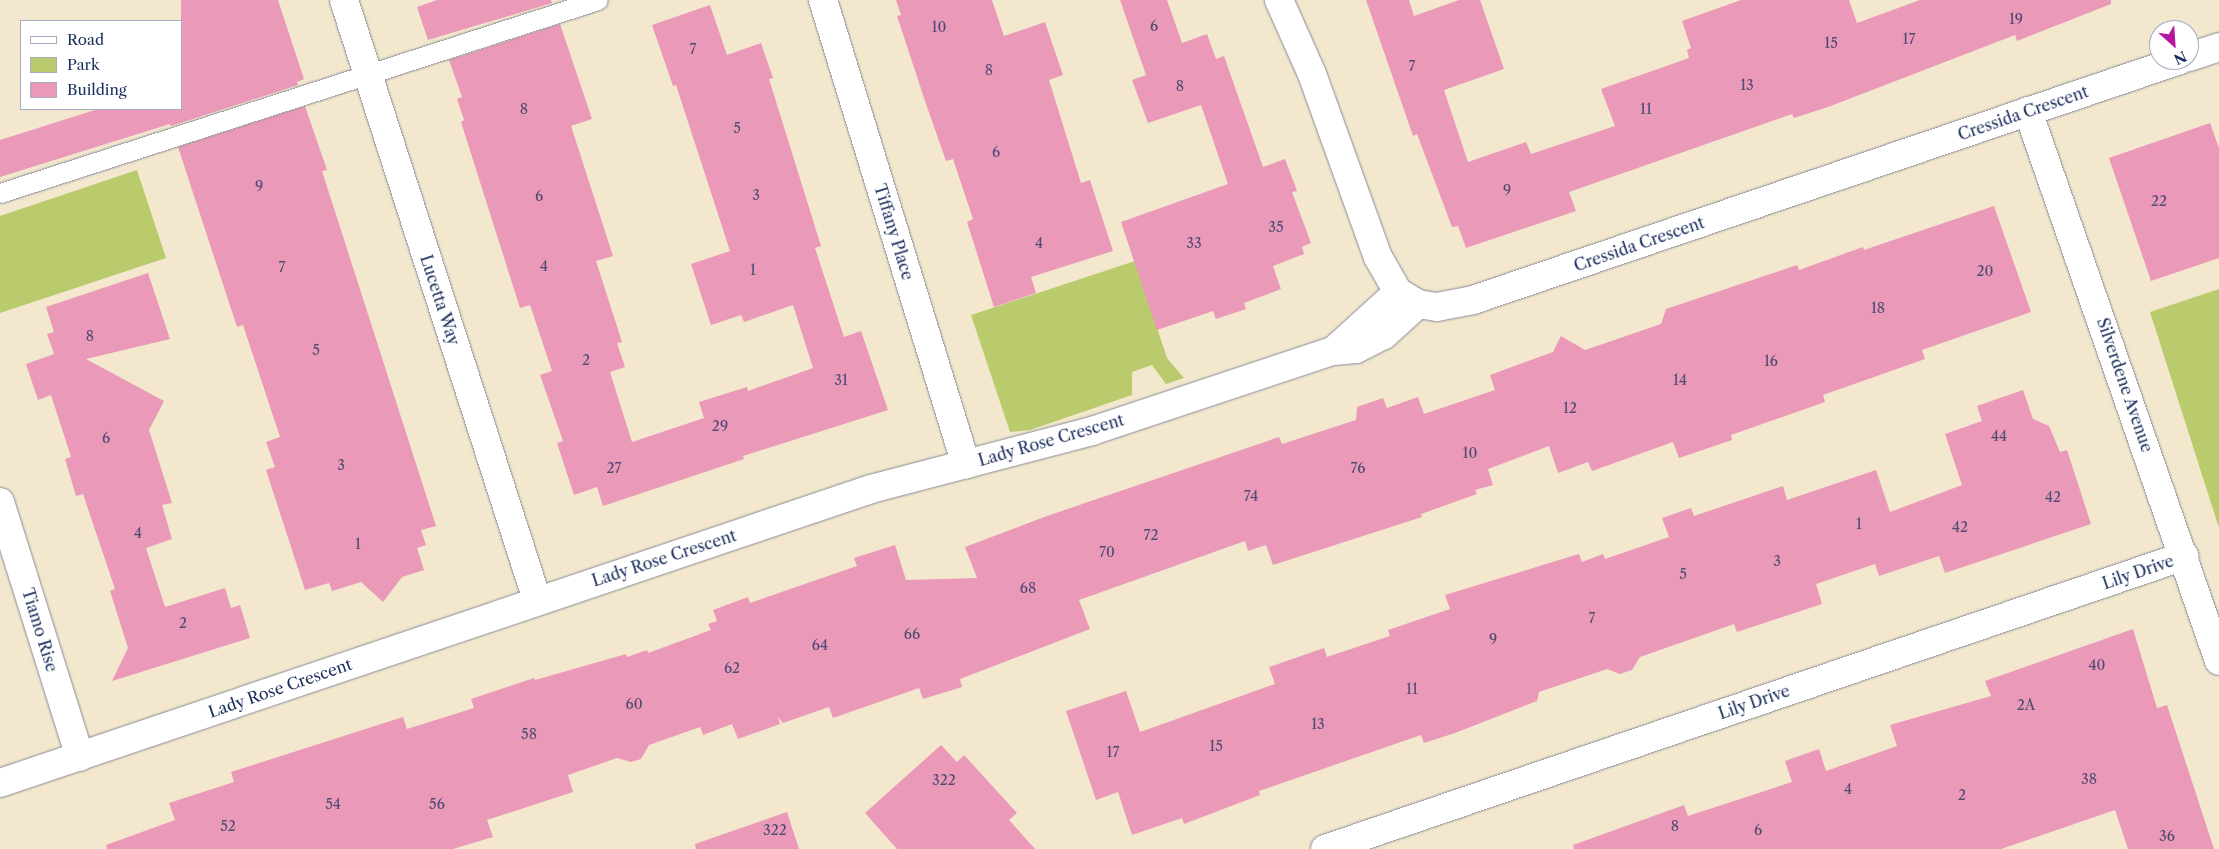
<!DOCTYPE html>
<style>
body{margin:0}
#map{position:relative;width:2219px;height:849px;overflow:hidden;background:#f3e7ce;font-family:"Libre Caslon Text",serif}
div>[style]{position:absolute}
[style*='--x']{left:calc(var(--x)*1px);top:calc(var(--y)*1px);width:calc(var(--w)*1px);rotate:calc(var(--a)*1deg)}
.green>*{inset:0;background:#bacb6e}
.building>*{inset:0;background:#ea9ab8}
.roads{filter:drop-shadow(0 0 1px #878b96) drop-shadow(0 0 1px #878b96)}
.lane>*{height:19px;margin:-9.5px;padding:0 9.5px;transform-origin:9.5px;border-radius:9.5px;background:#fff}
.street>*{height:28px;margin:-14px;padding:0 14px;transform-origin:14px;border-radius:14px;background:#fff}
span{translate:-50% -50%;white-space:nowrap;text-align:center;line-height:1.15;-webkit-text-stroke:4px #fff;paint-order:stroke}
.number-label{font-size:14px;color:#4f4a74}
.number-label span{-webkit-text-stroke-width:0}
.street-label{font-size:16px;color:#1b2f5e}
.legend{position:absolute;left:20px;top:20px;width:162px;height:90px;box-sizing:border-box;background:#fff;border:1px solid #a4acbf;margin:0;padding:6px 9px;list-style:none;font-size:15px;color:#1b2f5e}
.legend li{display:flex;align-items:center;gap:10px;height:25px}
.legend b{width:25px;border:1px solid #a4acbf}
.north{position:absolute;left:2149px;top:20px;width:50px;height:50px;box-sizing:border-box;background:#fff;border:1px solid #a4acbf;border-radius:50%;rotate:154deg;font-size:14px;font-weight:700;line-height:20px;text-align:center;color:#1b2f5e}
.north::after{content:'';display:block;margin:auto;width:18px;height:22px;background:#b5179e;clip-path:polygon(50% 0,100% 100%,50% 72%,0 100%)}
</style>
<div id="map">
<div class="green">
<i style="clip-path:polygon(137px 170px,166px 258px,0 313px,0 216px)"></i>
<i style="clip-path:polygon(1135px 261px,1167px 358px,1184px 378px,1166px 384px,1152px 365px,1132px 372px,1132px 395px,1030px 430px,1010px 432px,971px 315px)"></i>
<i style="clip-path:polygon(2219px 289px,2219px 528px,2150px 312px)"></i>
</div>
<div class="building">
<i style="clip-path:polygon(181px 0,278px 0,304px 79px,297px 82px,298px 85px,171px 126px,170px 124px,0 177px,0 140px,98px 109px,181px 109px)"></i>
<i style="clip-path:polygon(437px 0,551px 0,552px 3px,428px 40px,417px 7px)"></i>
<i style="clip-path:polygon(896px 0,992px 0,1004px 36px,1045px 22px,1063px 75px,1049px 80px,1081px 183px,1090px 180px,1113px 251px,1031px 277px,1036px 293px,994px 307px,967px 222px,973px 219px,953px 159px,946px 161px,925px 101px,897px 16px,901px 15px)"></i>
<i style="clip-path:polygon(1120px 0,1167px 0,1182px 43px,1207px 34px,1216px 59px,1224px 56px,1263px 167px,1285px 159px,1297px 191px,1292px 192px,1311px 243px,1302px 247px,1304px 254px,1273px 266px,1281px 289px,1244px 303px,1246px 309px,1216px 319px,1213px 311px,1157px 330px,1121px 222px,1228px 184px,1201px 105px,1148px 123px,1132px 80px,1146px 75px)"></i>
<i style="clip-path:polygon(1366px 0,1409px 0,1414px 16px,1459px 0,1480px 0,1504px 69px,1444px 90px,1468px 162px,1526px 142px,1531px 154px,1615px 126px,1601px 89px,1689px 58px,1687px 50px,1691px 48px,1682px 21px,1741px 0,1849px 0,1857px 23px,1920px 0,2111px 0,2111px 4px,2017px 41px,2015px 35px,1828px 107px,1794px 118px,1792px 114px,1569px 192px,1576px 211px,1466px 248px,1458px 226px,1452px 227px,1417px 134px,1413px 136px)"></i>
<i style="clip-path:polygon(710px 5px,727px 55px,761px 43px,773px 78px,769px 79px,821px 246px,815px 248px,844px 337px,861px 331px,888px 410px,743px 456px,744px 459px,603px 506px,597px 487px,574px 495px,557px 443px,563px 441px,540px 375px,552px 371px,530px 305px,520px 308px,461px 122px,464px 120px,457px 99px,462px 97px,449px 60px,560px 24px,592px 119px,571px 126px,613px 256px,596px 261px,622px 342px,617px 343px,625px 367px,610px 372px,632px 442px,704px 418px,699px 402px,747px 387px,748px 391px,813px 368px,793px 305px,744px 322px,741px 315px,711px 325px,691px 264px,730px 251px,676px 85px,673px 86px,652px 25px)"></i>
<i style="clip-path:polygon(305px 106px,327px 170px,322px 171px,436px 526px,421px 530px,426px 545px,417px 548px,424px 570px,402px 577px,383px 602px,361px 582px,332px 591px,329px 583px,305px 590px,266px 470px,275px 467px,266px 442px,280px 437px,243px 325px,237px 327px,178px 147px)"></i>
<i style="clip-path:polygon(2210px 123px,2219px 148px,2219px 258px,2151px 281px,2109px 158px)"></i>
<i style="clip-path:polygon(1994px 206px,2031px 312px,1922px 350px,1925px 359px,1823px 395px,1825px 402px,1731px 435px,1732px 440px,1679px 458px,1673px 442px,1592px 471px,1588px 462px,1558px 473px,1549px 446px,1488px 469px,1493px 485px,1475px 490px,1477px 494px,1421px 514px,1422px 517px,1273px 565px,1266px 545px,1248px 551px,1245px 541px,1079px 600px,1090px 629px,960px 679px,962px 687px,923px 699px,919px 688px,833px 718px,829px 707px,783px 723px,778px 717px,780px 724px,738px 739px,732px 724px,703px 735px,700px 727px,649px 745px,641px 759px,631px 762px,617px 758px,568px 775px,573px 792px,487px 820px,493px 837px,453px 849px,107px 849px,106px 845px,175px 820px,169px 803px,234px 782px,231px 772px,403px 717px,407px 729px,474px 708px,471px 699px,534px 678px,535px 680px,626px 654px,627px 657px,647px 650px,648px 653px,711px 630px,708px 624px,717px 621px,713px 610px,748px 597px,750px 603px,857px 566px,854px 558px,895px 545px,906px 580px,977px 578px,965px 547px,1047px 516px,1279px 437px,1282px 444px,1356px 420px,1357px 407px,1383px 398px,1387px 408px,1418px 397px,1424px 414px,1495px 390px,1490px 375px,1553px 352px,1561px 336px,1585px 350px,1661px 324px,1666px 309px,1797px 265px,1799px 270px,1863px 247px,1864px 250px)"></i>
<i style="clip-path:polygon(148px 273px,170px 339px,86px 359px,164px 401px,149px 430px,172px 503px,162px 505px,172px 539px,146px 548px,165px 607px,225px 588px,231px 608px,240px 605px,250px 638px,112px 681px,128px 648px,110px 591px,115px 589px,83px 494px,76px 496px,65px 459px,71px 457px,51px 395px,38px 400px,26px 364px,54px 354px,47px 334px,54px 332px,46px 307px)"></i>
<i style="clip-path:polygon(2023px 390px,2033px 419px,2049px 426px,2060px 452px,2067px 450px,2091px 524px,1945px 573px,1939px 556px,1879px 576px,1875px 564px,1816px 584px,1822px 604px,1737px 632px,1734px 624px,1640px 657px,1632px 670px,1620px 674px,1607px 669px,1539px 692px,1537px 701px,1455px 733px,1424px 743px,1421px 735px,1259px 791px,1260px 795px,1184px 824px,1182px 818px,1132px 835px,1118px 792px,1096px 800px,1066px 711px,1126px 691px,1140px 732px,1275px 684px,1269px 667px,1324px 648px,1327px 657px,1390px 636px,1388px 630px,1450px 609px,1445px 595px,1579px 554px,1582px 562px,1603px 554px,1605px 559px,1669px 537px,1662px 518px,1691px 508px,1694px 516px,1783px 486px,1787px 500px,1876px 470px,1890px 512px,1962px 485px,1945px 434px,1982px 421px,1977px 406px)"></i>
<i style="clip-path:polygon(2133px 629px,2157px 708px,2167px 705px,2214px 849px,2128px 849px,2115px 810px,2001px 849px,1574px 849px,1573px 845px,1684px 805px,1688px 816px,1792px 782px,1785px 761px,1819px 749px,1826px 771px,1897px 746px,1890px 725px,1991px 696px,1985px 681px)"></i>
<i style="clip-path:polygon(941px 745px,957px 762px,964px 755px,1017px 813px,1009px 820px,1035px 849px,897px 849px,865px 813px)"></i>
<i style="clip-path:polygon(787px 812px,799px 849px,696px 849px,695px 844px)"></i>
</div>
<div class="roads">
<div class="lane">
<i style="--x:0;--y:193;--w:628;--a:-17.89"></i>
</div>
<div class="street">
<i style="--x:344;--y:0;--w:630;--a:72.17"></i>
<i style="--x:823;--y:0;--w:486;--a:72.9"></i>
<i style="--x:1279;--y:0;--w:81;--a:66"></i>
<i style="--x:1312;--y:74;--w:195;--a:70.2"></i>
<i style="--x:1378;--y:257;--w:40;--a:60.3"></i>
<i style="--x:1398;--y:292;--w:23;--a:31"></i>
<i style="--x:1418;--y:304;--w:19;--a:9"></i>
<i style="--x:1437;--y:307;--w:37;--a:-11"></i>
<i style="--x:1473;--y:300;--w:747;--a:-18.75"></i>
<i style="--x:2189;--y:57;--w:32;--a:-18"></i>
<i style="--x:2028;--y:111;--w:582;--a:70.85"></i>
<i style="--x:1333;--y:351;--w:88;--a:-42.2"></i>
<i style="--x:0;--y:502;--w:267;--a:72.6"></i>
<i style="--x:0;--y:783;--w:919;--a:-18.65"></i>
<i style="--x:871;--y:489;--w:228;--a:-14.7"></i>
<i style="--x:1092;--y:431;--w:254;--a:-18.4"></i>
<i style="--x:1333;--y:351;--w:23;--a:-5"></i>
<i style="--x:1356;--y:349;--w:31;--a:-27"></i>
<i style="--x:1384;--y:335;--w:46;--a:-42.4"></i>
<i style="--x:1325;--y:849;--w:908;--a:-18.83"></i>
</div>
</div>
<div class="number-label">
<span style="left:2016px;top:19px">19</span>
<span style="left:1154px;top:26px">6</span>
<span style="left:939px;top:27px">10</span>
<span style="left:1909px;top:39px">17</span>
<span style="left:1831px;top:43px">15</span>
<span style="left:693px;top:49px">7</span>
<span style="left:1412px;top:66px">7</span>
<span style="left:989px;top:70px">8</span>
<span style="left:1747px;top:85px">13</span>
<span style="left:1180px;top:86px">8</span>
<span style="left:524px;top:109px">8</span>
<span style="left:1646px;top:109px">11</span>
<span style="left:737px;top:128px">5</span>
<span style="left:996px;top:152px">6</span>
<span style="left:259px;top:186px">9</span>
<span style="left:1507px;top:190px">9</span>
<span style="left:756px;top:195px">3</span>
<span style="left:539px;top:196px">6</span>
<span style="left:2159px;top:201px">22</span>
<span style="left:1276px;top:227px">35</span>
<span style="left:1039px;top:243px">4</span>
<span style="left:1194px;top:243px">33</span>
<span style="left:544px;top:266px">4</span>
<span style="left:282px;top:267px">7</span>
<span style="left:753px;top:270px">1</span>
<span style="left:1985px;top:271px">20</span>
<span style="left:1878px;top:308px">18</span>
<span style="left:90px;top:336px">8</span>
<span style="left:316px;top:350px">5</span>
<span style="left:586px;top:360px">2</span>
<span style="left:1771px;top:361px">16</span>
<span style="left:841px;top:380px">31</span>
<span style="left:1680px;top:380px">14</span>
<span style="left:1570px;top:408px">12</span>
<span style="left:720px;top:426px">29</span>
<span style="left:1999px;top:436px">44</span>
<span style="left:106px;top:438px">6</span>
<span style="left:1470px;top:453px">10</span>
<span style="left:341px;top:465px">3</span>
<span style="left:614px;top:468px">27</span>
<span style="left:1358px;top:468px">76</span>
<span style="left:1251px;top:496px">74</span>
<span style="left:2053px;top:497px">42</span>
<span style="left:1859px;top:524px">1</span>
<span style="left:1960px;top:527px">42</span>
<span style="left:138px;top:533px">4</span>
<span style="left:1151px;top:535px">72</span>
<span style="left:358px;top:544px">1</span>
<span style="left:1107px;top:552px">70</span>
<span style="left:1777px;top:561px">3</span>
<span style="left:1683px;top:574px">5</span>
<span style="left:1028px;top:588px">68</span>
<span style="left:1592px;top:618px">7</span>
<span style="left:183px;top:623px">2</span>
<span style="left:912px;top:634px">66</span>
<span style="left:1493px;top:639px">9</span>
<span style="left:820px;top:645px">64</span>
<span style="left:2097px;top:665px">40</span>
<span style="left:732px;top:668px">62</span>
<span style="left:1412px;top:689px">11</span>
<span style="left:634px;top:704px">60</span>
<span style="left:2026px;top:705px">2A</span>
<span style="left:1318px;top:724px">13</span>
<span style="left:529px;top:734px">58</span>
<span style="left:1216px;top:746px">15</span>
<span style="left:1113px;top:752px">17</span>
<span style="left:2089px;top:779px">38</span>
<span style="left:944px;top:780px">322</span>
<span style="left:1848px;top:789px">4</span>
<span style="left:1962px;top:795px">2</span>
<span style="left:333px;top:804px">54</span>
<span style="left:437px;top:804px">56</span>
<span style="left:228px;top:826px">52</span>
<span style="left:1675px;top:826px">8</span>
<span style="left:775px;top:830px">322</span>
<span style="left:1758px;top:830px">6</span>
<span style="left:2167px;top:836px">36</span>
</div>
<div class="street-label">
<span style="left:2023px;top:113px;rotate:-19deg">Cressida Crescent</span>
<span style="left:894px;top:232px;rotate:73deg">Tiffany Place</span>
<span style="left:1639px;top:244px;rotate:-19deg">Cressida Crescent</span>
<span style="left:440px;top:300px;rotate:72deg">Lucetta Way</span>
<span style="left:2125px;top:385px;rotate:71deg">Silverdene Avenue</span>
<span style="left:1051px;top:440px;rotate:-16deg">Lady Rose Crescent</span>
<span style="left:664px;top:558px;rotate:-18deg">Lady Rose Crescent</span>
<span style="left:2138px;top:572px;rotate:-19deg">Lily Drive</span>
<span style="left:40px;top:630px;rotate:73deg">Tiamo Rise</span>
<span style="left:280px;top:688px;rotate:-19deg">Lady Rose Crescent</span>
<span style="left:1754px;top:702px;rotate:-19deg">Lily Drive</span>
</div>
<ul class="legend">
<li><b style="height:6px;background:#fff"></b>Road</li>
<li><b style="height:14px;background:#bacb6e"></b>Park</li>
<li><b style="height:14px;background:#ea9ab8"></b>Building</li>
</ul>
<div class="north">N</div>
</div>
